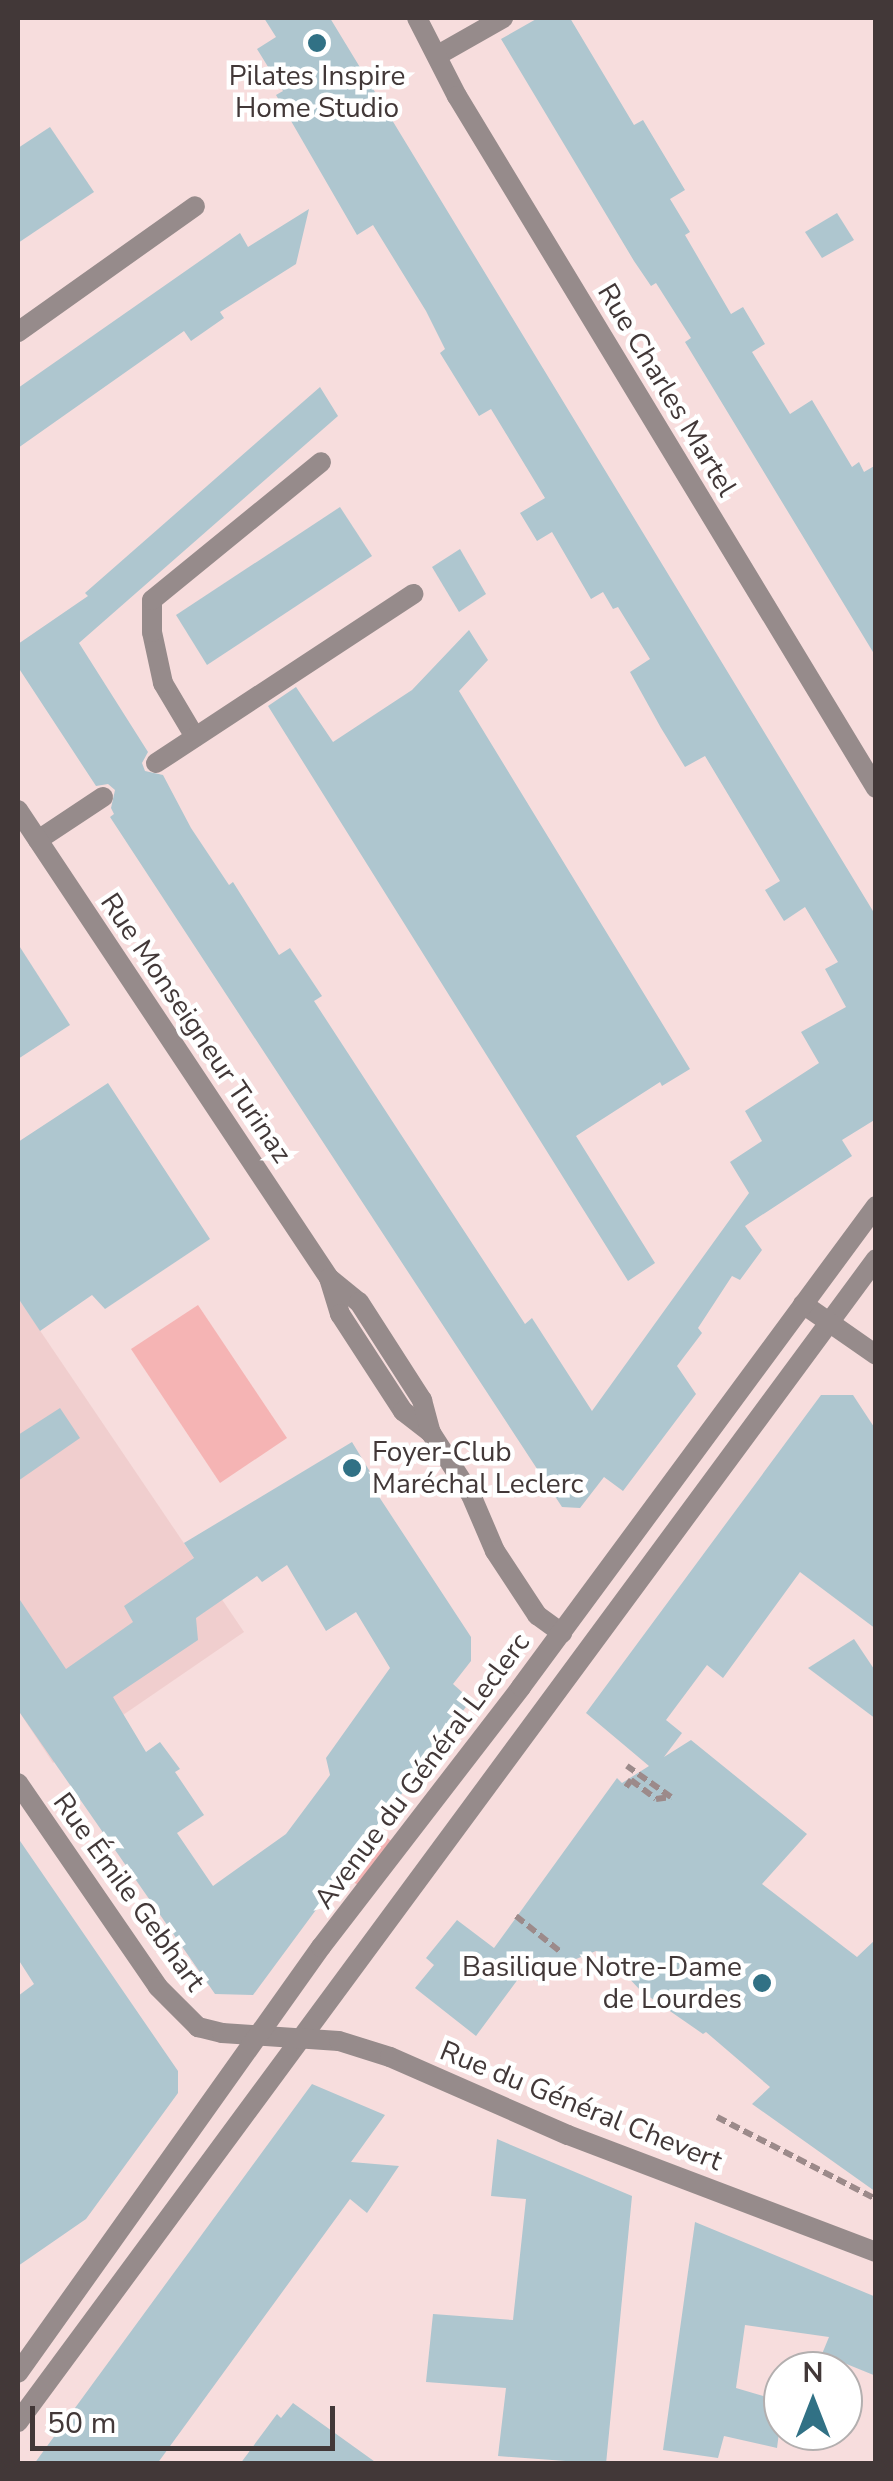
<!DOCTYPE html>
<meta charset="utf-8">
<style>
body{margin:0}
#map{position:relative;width:893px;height:2481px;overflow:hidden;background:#f7dddd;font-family:"Nunito Sans",sans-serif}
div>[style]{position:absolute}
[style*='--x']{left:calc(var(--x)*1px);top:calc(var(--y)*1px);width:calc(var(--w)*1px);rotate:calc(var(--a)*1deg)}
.built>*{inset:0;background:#f0cece}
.green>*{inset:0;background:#f5b4b4}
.building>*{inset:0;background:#aec6cf}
.path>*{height:6px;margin-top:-3px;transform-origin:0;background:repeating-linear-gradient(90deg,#9c8a8a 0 10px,transparent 0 15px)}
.service>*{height:20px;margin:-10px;padding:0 10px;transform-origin:10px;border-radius:10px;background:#968b8b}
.minor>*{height:20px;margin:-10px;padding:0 10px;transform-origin:10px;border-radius:10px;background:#968b8b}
.tertiary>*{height:20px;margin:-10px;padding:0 10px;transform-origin:10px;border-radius:10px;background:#968b8b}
.dots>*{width:28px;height:28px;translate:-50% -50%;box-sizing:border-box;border:5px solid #fff;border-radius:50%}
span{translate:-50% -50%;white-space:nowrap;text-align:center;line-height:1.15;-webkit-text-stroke:9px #fff;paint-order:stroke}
.poi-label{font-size:28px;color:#423838}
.left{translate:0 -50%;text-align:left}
.right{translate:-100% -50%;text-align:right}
.street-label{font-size:28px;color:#423838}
.frame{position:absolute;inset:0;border:20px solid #423838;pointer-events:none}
.north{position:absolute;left:763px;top:2351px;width:100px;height:100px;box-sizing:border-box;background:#fff;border:2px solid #b3afaf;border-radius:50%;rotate:0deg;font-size:28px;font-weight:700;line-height:40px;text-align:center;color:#423838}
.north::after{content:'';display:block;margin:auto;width:35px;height:45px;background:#317185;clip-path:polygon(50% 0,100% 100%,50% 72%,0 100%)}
.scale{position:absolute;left:30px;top:2406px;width:305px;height:45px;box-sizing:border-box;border:5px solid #423838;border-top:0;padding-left:12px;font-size:30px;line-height:35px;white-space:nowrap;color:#423838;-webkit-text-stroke:8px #fff;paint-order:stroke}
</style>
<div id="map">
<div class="built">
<i style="clip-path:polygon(18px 1298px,244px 1632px,53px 1763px,18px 1710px)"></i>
</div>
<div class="green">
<i style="clip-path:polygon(198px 1305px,287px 1438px,220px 1483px,131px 1349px)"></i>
<i style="clip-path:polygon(383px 1835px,394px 1843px,358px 1885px,350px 1880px)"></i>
</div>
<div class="building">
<i style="clip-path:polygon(264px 18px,330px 18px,876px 916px,876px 1119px,842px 1140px,852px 1156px,745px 1226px,762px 1250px,740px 1280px,732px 1276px,698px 1328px,702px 1333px,677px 1366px,696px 1394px,623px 1491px,604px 1477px,580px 1508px,562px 1507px,110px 817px,114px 814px,111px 808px,115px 790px,108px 784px,96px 786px,18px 667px,18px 644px,88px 596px,85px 593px,320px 387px,338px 416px,79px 643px,148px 752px,142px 763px,145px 771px,163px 775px,191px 828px,229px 885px,233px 882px,279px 955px,290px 948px,322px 996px,314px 1001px,398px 1130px,525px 1324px,532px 1318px,592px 1411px,749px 1193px,730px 1162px,762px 1141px,745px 1111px,819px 1063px,801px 1032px,846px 1007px,825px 969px,838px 962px,805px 907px,784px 921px,765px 890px,780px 881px,705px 756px,685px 767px,661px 728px,630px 672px,650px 659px,618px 607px,613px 609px,603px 592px,591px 599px,552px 532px,537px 541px,520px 513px,545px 498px,491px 409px,479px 416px,440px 353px,445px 349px,426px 311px,373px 225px,357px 235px,276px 95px,283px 91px,257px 49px,276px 37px)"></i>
<i style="clip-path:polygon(538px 18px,570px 18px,634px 125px,643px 120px,685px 190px,670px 199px,690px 232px,685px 235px,731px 314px,743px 307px,765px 344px,752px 352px,790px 414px,812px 400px,852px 467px,859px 462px,864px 472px,876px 465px,876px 657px,685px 342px,691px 338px,656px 283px,651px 286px,634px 261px,501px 39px)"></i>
<i style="clip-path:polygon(50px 127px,94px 192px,18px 243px,18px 148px)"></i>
<i style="clip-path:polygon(309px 209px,296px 264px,220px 312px,224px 318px,191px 341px,184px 331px,18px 448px,18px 388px,240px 233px,248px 247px)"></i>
<i style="clip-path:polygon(837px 213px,854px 240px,822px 258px,805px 232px)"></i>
<i style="clip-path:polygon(340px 507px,372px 556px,207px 665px,176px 615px)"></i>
<i style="clip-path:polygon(460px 549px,486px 594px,459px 612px,432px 567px)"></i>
<i style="clip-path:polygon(469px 630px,488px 660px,459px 691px,690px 1069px,662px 1086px,660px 1082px,576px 1136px,655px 1263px,628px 1281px,268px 706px,296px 687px,333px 742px,412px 690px)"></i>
<i style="clip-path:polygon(18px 944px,70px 1025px,18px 1059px)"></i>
<i style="clip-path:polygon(108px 1083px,210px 1239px,105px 1309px,92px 1295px,40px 1331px,18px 1298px,18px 1142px)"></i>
<i style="clip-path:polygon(821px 1395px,853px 1395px,876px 1430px,876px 1629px,800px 1572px,723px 1678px,707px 1665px,666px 1720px,682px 1733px,664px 1757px,691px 1740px,807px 1834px,762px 1884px,857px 1957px,876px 1939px,876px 2192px,752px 2104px,770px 2087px,706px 2032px,703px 2034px,641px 1991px,608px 1956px,596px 1951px,561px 1965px,544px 1986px,524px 1971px,476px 2036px,415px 1988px,434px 1965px,426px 1958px,457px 1920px,494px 1948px,617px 1778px,622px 1783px,649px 1766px,586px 1713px)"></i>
<i style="clip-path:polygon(60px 1408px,80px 1438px,18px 1481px,18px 1435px)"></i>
<i style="clip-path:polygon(evenodd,352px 1442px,375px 1480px,370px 1483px,471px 1637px,471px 1661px,453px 1684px,471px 1700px,253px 1995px,215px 1994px,18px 1710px,18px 1597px,66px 1669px,133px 1622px,124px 1606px,194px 1558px,184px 1543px,352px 1442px,287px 1565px,326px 1631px,356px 1612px,390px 1668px,326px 1758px,330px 1775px,286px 1834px,213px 1886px,177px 1833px,204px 1815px,175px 1772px,180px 1769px,160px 1742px,146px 1752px,113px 1697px,198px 1640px,196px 1618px,257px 1576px,262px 1582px,287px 1565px)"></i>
<i style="clip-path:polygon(854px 1639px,876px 1672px,876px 1719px,808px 1668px)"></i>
<i style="clip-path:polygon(18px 1838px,178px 2071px,178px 2093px,86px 2219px,18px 2266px,18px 1996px,34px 1984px,18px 1959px)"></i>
<i style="clip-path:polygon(312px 2084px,385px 2115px,351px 2162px,399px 2166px,367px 2213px,350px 2199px,157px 2464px,34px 2464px)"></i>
<i style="clip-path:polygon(497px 2139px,632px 2196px,606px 2464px,498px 2456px,506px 2388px,426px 2382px,433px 2314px,513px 2320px,526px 2199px,491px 2196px)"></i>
<i style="clip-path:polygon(695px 2222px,876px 2297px,876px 2376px,822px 2354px,829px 2337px,745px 2325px,736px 2388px,783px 2402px,777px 2448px,724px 2436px,718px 2458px,663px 2450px)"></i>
<i style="clip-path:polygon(293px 2403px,378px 2464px,240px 2464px,277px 2414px,281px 2418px)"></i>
</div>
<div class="path">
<i style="--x:626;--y:1787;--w:9;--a:-54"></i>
<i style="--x:631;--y:1780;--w:31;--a:37"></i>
<i style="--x:656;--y:1799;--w:15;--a:-8"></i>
<i style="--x:671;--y:1797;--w:54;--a:-144.8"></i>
<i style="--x:516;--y:1916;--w:59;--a:38.8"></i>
<i style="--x:717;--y:2117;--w:179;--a:27.3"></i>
</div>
<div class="service">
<i style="--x:438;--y:55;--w:75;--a:-29.6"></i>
<i style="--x:195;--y:737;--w:63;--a:-120.7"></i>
<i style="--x:163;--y:683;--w:52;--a:-102.2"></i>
<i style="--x:152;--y:632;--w:32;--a:-90"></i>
<i style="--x:152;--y:600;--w:218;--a:-39.2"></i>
<i style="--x:156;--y:763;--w:308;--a:-33.3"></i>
<i style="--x:38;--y:840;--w:78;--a:-33.5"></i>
<i style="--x:18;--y:2422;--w:1445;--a:-53.58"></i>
</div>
<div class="minor">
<i style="--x:417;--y:18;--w:88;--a:62.9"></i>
<i style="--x:457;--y:96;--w:809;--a:58.81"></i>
<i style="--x:18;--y:332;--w:217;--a:-35.4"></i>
<i style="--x:18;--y:810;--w:562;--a:56.39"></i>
<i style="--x:329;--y:1278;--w:38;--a:73"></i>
<i style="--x:340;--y:1314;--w:116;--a:57"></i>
<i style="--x:403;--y:1411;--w:36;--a:38"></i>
<i style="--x:431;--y:1433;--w:74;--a:57.2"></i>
<i style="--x:471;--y:1495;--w:61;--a:66.8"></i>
<i style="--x:495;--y:1551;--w:77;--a:56.7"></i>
<i style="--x:537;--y:1615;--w:31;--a:36"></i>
<i style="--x:329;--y:1278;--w:38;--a:39"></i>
<i style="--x:359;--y:1302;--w:117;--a:57.3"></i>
<i style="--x:422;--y:1400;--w:34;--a:75"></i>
<i style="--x:803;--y:1304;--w:89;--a:34.9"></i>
</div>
<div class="tertiary">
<i style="--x:18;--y:1783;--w:247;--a:55.5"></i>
<i style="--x:158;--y:1987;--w:57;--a:45"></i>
<i style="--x:198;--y:2027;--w:25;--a:14"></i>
<i style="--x:222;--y:2033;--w:117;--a:3.9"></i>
<i style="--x:339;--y:2041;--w:53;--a:17.4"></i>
<i style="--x:390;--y:2057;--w:194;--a:23.7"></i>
<i style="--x:568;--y:2135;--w:329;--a:20.8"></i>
<i style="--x:18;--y:2373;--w:523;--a:-54.58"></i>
<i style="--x:321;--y:1947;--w:328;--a:-52.4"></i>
<i style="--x:521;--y:1687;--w:598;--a:-53.57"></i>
</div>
<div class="dots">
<i style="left:317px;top:43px;background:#317185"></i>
<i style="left:352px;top:1468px;background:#317185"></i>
<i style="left:762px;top:1983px;background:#317185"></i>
</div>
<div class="poi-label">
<span style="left:317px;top:92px">Pilates Inspire<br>Home Studio</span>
<span class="left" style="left:372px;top:1468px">Foyer-Club<br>Maréchal Leclerc</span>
<span class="right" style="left:742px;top:1983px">Basilique Notre-Dame<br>de Lourdes</span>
</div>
<div class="street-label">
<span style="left:667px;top:390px;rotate:59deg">Rue Charles Martel</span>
<span style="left:196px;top:1028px;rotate:56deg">Rue Monseigneur Turinaz</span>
<span style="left:422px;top:1771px;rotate:-53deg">Avenue du Général Leclerc</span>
<span style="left:129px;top:1892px;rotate:54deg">Rue Émile Gebhart</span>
<span style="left:581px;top:2106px;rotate:22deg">Rue du Général Chevert</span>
</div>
<div class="frame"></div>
<div class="north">N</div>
<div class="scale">50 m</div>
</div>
